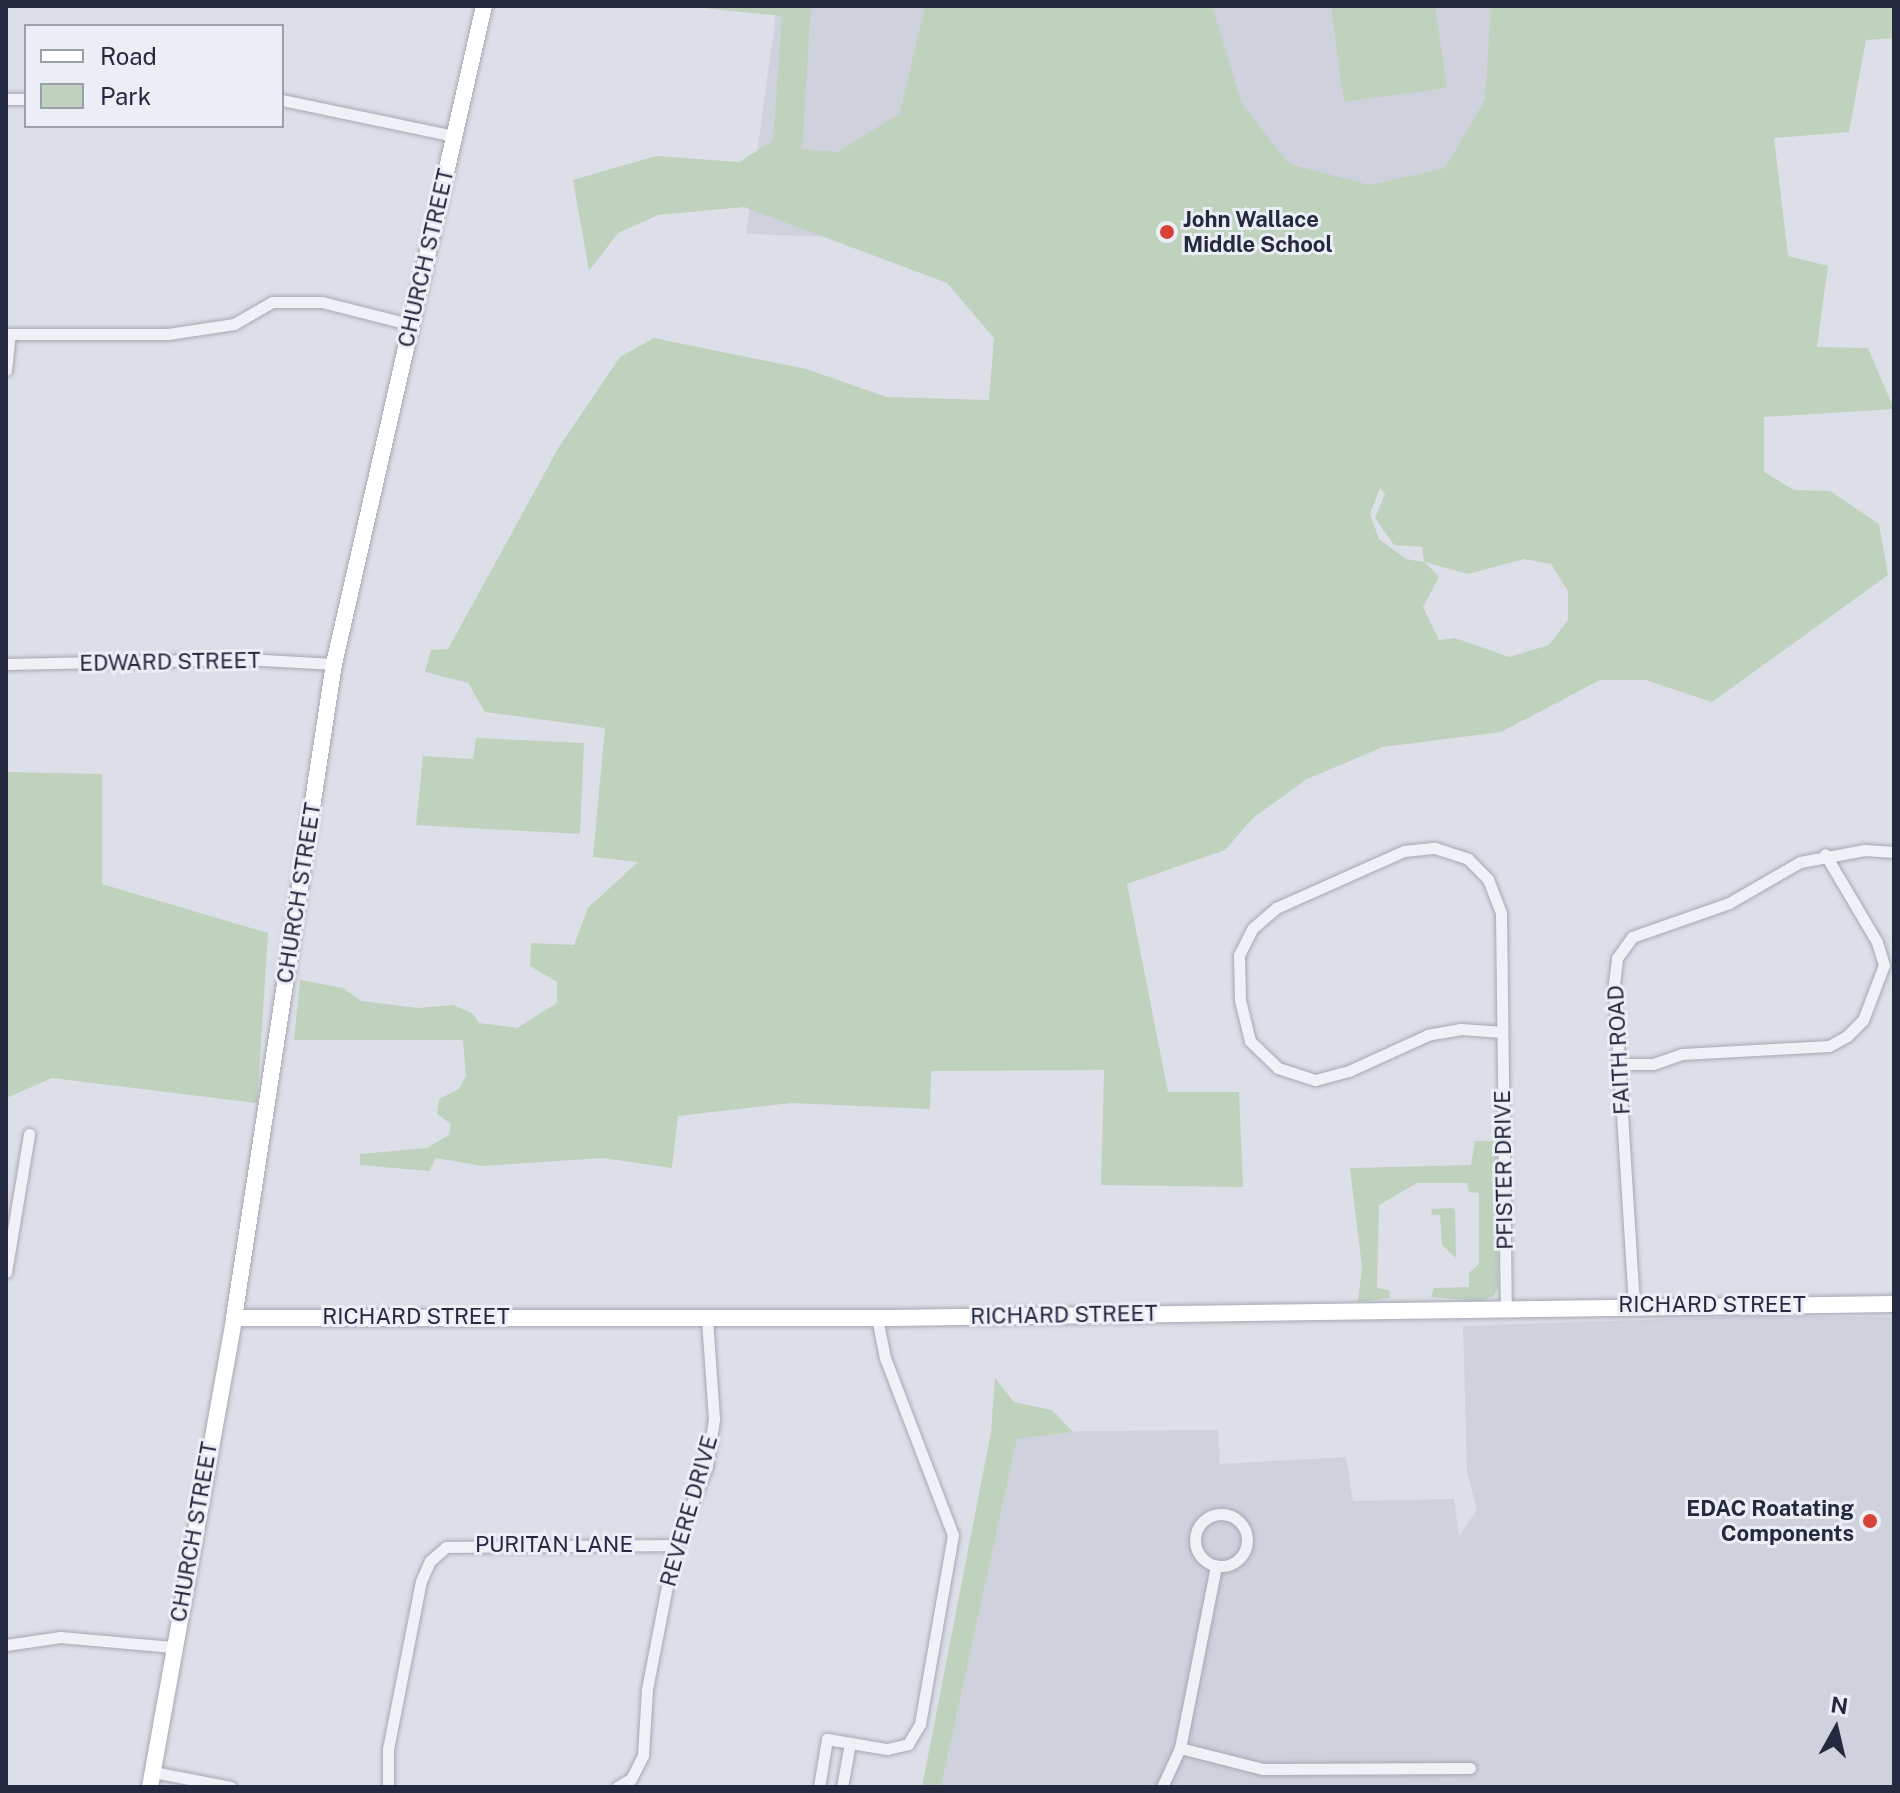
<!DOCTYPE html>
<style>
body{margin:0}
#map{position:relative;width:1900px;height:1793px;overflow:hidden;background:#dddfe8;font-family:"Public Sans",sans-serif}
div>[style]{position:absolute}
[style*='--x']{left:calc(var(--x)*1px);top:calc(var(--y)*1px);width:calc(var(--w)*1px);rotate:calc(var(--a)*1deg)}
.built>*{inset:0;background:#cfd1dd}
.green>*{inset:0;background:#bed2bd}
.roads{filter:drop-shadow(0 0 2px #a6a8b5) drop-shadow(0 0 2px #a6a8b5)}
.street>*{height:11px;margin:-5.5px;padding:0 5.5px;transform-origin:5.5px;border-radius:5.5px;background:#f0f1f6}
.street>.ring{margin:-5.5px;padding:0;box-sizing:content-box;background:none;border:11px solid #f0f1f6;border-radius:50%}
.secondary>*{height:16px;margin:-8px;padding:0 8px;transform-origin:8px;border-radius:8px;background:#fff}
.dots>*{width:22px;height:22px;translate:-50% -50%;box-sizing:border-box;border:4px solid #eceef5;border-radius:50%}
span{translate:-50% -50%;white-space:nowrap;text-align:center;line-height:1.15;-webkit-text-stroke:6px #eceef5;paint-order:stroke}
.poi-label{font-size:22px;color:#25293f;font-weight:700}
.left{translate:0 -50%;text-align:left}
.right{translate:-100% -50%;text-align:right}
.street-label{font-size:22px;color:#25293f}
.frame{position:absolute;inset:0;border:8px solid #25293f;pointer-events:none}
.legend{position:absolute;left:24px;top:24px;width:260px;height:104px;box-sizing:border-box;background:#eceef5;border:2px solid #9c9fac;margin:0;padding:10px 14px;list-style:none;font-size:24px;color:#25293f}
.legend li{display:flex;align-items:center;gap:16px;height:40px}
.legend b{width:40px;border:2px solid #9c9fac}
.north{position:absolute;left:1796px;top:1689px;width:80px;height:80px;-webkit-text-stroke:6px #eceef5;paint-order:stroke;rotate:8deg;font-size:22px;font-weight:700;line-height:32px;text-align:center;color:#25293f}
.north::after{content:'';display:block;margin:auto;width:28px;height:36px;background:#25293f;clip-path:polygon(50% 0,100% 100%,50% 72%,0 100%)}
</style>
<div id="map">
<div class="built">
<i style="clip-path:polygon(777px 6px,1661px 6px,1587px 229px,1013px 243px,746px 234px)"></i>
<i style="clip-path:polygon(1758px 1316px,1894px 1317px,1894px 1787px,941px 1787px,1017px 1439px,1080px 1431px,1218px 1430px,1220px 1464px,1346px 1457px,1353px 1501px,1454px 1499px,1459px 1536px,1477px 1510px,1467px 1472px,1463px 1326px)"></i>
</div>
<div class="green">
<i style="clip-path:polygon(evenodd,685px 6px,811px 6px,802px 149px,838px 152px,900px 113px,925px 6px,1212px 6px,1242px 104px,1289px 164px,1370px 185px,1445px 168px,1485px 100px,1491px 6px,1894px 6px,1894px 38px,1866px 40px,1849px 132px,1774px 138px,1788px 256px,1828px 266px,1817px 347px,1868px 348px,1894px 409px,1764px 417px,1764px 472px,1794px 490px,1830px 491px,1879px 524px,1888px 575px,1712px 702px,1646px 680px,1600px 680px,1501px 732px,1383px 747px,1307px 779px,1253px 818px,1225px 850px,1127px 884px,1168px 1092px,1239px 1092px,1243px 1187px,1101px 1185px,1104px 1070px,931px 1071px,930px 1109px,791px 1103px,678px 1116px,672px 1168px,603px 1158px,483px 1166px,436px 1158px,429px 1171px,360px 1165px,360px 1154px,427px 1148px,449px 1135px,451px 1124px,437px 1114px,439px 1099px,459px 1089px,466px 1076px,463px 1040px,294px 1040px,300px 980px,343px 988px,361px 1001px,418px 1008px,453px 1005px,472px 1013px,479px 1023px,517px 1028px,557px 1003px,557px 982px,530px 966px,531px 943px,574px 945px,588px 908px,638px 862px,593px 857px,605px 728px,485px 712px,468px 683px,425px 672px,431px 650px,448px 649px,559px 447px,620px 357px,654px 338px,806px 369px,887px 397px,989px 400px,994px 338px,947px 283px,744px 207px,658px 215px,618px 233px,589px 271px,573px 180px,656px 156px,739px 162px,773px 141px,782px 16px,685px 6px,1380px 488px,1385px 494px,1375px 518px,1394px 545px,1422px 547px,1424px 562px,1406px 559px,1379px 539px,1370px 514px,1380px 488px,685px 6px,1524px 559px,1551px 564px,1568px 591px,1568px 620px,1549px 645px,1509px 657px,1455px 638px,1439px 640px,1423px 607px,1439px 577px,1425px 562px,1468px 574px,1524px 559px)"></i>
<i style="clip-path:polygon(1331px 6px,1435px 6px,1447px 88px,1344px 102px)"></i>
<i style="clip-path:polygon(476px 738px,584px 743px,580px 834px,416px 825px,423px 756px,473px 759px)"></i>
<i style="clip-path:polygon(6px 772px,102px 774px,102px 884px,268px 933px,257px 1103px,52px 1078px,6px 1098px)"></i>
<i style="clip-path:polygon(1475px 1141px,1497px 1141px,1498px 1288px,1494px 1296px,1481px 1301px,1431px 1297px,1434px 1288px,1469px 1287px,1469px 1273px,1479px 1264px,1479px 1193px,1469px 1192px,1467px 1183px,1417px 1183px,1379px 1205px,1377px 1288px,1389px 1290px,1390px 1298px,1358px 1302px,1362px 1267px,1350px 1168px,1471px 1165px)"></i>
<i style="clip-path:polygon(1453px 1208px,1455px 1210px,1456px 1258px,1442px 1245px,1440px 1215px,1432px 1215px,1431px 1209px)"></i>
<i style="clip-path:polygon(995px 1378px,1014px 1402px,1052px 1410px,1073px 1432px,1017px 1439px,941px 1787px,922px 1787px,991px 1432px)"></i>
</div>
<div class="roads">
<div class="street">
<i style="--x:6;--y:99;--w:20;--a:0"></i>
<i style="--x:282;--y:100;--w:177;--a:11.8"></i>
<i style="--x:6;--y:334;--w:162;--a:0"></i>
<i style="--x:168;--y:334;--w:67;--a:-8.6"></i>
<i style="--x:234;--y:324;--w:44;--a:-30.1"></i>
<i style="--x:272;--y:302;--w:50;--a:0"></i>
<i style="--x:322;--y:302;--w:90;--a:14.2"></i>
<i style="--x:6;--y:370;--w:36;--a:-84"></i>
<i style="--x:6;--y:664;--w:239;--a:-1.2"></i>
<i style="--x:245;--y:659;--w:89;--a:3.2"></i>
<i style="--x:1502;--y:1032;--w:41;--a:-175.8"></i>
<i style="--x:1461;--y:1029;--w:34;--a:170"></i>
<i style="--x:1428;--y:1035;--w:87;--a:155.5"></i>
<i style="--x:1349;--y:1071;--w:35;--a:165"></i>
<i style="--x:1315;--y:1080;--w:39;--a:-162"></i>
<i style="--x:1278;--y:1068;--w:39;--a:-136"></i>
<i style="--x:1250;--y:1041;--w:42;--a:-103.7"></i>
<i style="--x:1240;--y:1000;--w:45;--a:-91.3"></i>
<i style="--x:1239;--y:955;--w:30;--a:-63"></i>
<i style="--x:1253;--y:928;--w:30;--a:-41"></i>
<i style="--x:1276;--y:908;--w:140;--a:-24"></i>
<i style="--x:1404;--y:851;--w:31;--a:-6"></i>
<i style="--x:1435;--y:848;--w:35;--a:18"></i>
<i style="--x:1468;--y:859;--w:28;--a:45"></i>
<i style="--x:1488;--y:879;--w:36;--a:69"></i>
<i style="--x:1501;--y:913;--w:396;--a:89.3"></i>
<i style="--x:1618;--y:1064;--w:35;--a:0"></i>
<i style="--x:1653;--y:1064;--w:31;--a:-19"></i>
<i style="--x:1682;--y:1054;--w:147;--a:-3.1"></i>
<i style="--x:1829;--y:1046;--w:21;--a:-29"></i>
<i style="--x:1847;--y:1036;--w:23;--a:-45"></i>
<i style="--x:1863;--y:1020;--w:59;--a:-69.1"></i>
<i style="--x:1884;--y:965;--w:24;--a:-107"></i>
<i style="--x:1877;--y:942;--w:102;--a:-120.6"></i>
<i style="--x:6;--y:1272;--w:140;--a:-80.5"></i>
<i style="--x:1634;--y:1305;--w:322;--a:-93.6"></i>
<i style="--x:1614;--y:984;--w:26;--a:-83"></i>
<i style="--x:1617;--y:958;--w:26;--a:-54"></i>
<i style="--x:1632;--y:937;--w:103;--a:-19.3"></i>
<i style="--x:1729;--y:903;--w:82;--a:-30"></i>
<i style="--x:1800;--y:862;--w:66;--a:-10.5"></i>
<i style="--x:1865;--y:850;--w:29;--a:4"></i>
<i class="ring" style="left:1195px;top:1514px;width:41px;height:41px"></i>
<i style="--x:6;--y:1645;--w:55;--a:-8.4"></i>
<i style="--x:60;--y:1637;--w:113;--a:5.1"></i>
<i style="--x:1180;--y:1748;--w:86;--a:14.2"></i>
<i style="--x:1263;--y:1769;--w:207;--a:-0.3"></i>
<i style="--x:153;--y:1772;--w:79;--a:10.9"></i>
<i style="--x:388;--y:1787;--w:38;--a:-90"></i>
<i style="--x:388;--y:1749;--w:171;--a:-78.9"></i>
<i style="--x:421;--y:1581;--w:22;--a:-66"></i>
<i style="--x:430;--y:1561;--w:21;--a:-41"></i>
<i style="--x:446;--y:1547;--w:229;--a:-0.5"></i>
<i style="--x:617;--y:1787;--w:16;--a:-30"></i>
<i style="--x:631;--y:1779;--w:27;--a:-63"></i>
<i style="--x:643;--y:1755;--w:66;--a:-86.5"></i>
<i style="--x:647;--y:1689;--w:147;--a:-79"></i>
<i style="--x:675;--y:1545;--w:85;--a:-67.9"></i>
<i style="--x:707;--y:1466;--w:48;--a:-81.5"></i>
<i style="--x:714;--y:1419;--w:101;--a:-94"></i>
<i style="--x:819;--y:1787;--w:49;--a:-80.5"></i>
<i style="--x:827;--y:1739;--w:61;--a:9.5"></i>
<i style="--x:887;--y:1749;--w:22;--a:-13"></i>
<i style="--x:908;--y:1744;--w:23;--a:-59"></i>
<i style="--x:920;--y:1724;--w:192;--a:-80.1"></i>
<i style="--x:953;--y:1535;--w:190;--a:-111"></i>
<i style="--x:885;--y:1358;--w:41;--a:-101.3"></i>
<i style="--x:842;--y:1787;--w:45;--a:-79.7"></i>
<i style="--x:1162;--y:1787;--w:43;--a:-65.2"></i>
<i style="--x:1180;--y:1748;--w:186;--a:-78.8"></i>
</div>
<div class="secondary">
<i style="--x:234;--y:1318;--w:656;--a:0"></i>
<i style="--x:890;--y:1318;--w:1004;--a:-0.8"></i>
<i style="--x:150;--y:1787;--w:476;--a:-79.8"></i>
<i style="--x:234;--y:1318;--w:662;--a:-81.31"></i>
<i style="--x:334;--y:664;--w:675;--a:-77.16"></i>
</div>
</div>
<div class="dots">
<i style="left:1167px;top:232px;background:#d74338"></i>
<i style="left:1870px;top:1521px;background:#d74338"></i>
</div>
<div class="poi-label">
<span class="left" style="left:1183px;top:232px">John Wallace<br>Middle School</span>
<span class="right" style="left:1854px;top:1521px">EDAC Roatating<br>Components</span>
</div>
<div class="street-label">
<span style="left:426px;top:258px;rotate:-77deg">CHURCH STREET</span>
<span style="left:170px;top:662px;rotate:-1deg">EDWARD STREET</span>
<span style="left:299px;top:893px;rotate:-81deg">CHURCH STREET</span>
<span style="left:1619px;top:1050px;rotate:-93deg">FAITH ROAD</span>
<span style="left:1504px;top:1170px;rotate:-91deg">PFISTER DRIVE</span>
<span style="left:1712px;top:1305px">RICHARD STREET</span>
<span style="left:1064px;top:1315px;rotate:-1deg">RICHARD STREET</span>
<span style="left:416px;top:1317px">RICHARD STREET</span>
<span style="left:689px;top:1511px;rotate:-74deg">REVERE DRIVE</span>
<span style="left:194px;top:1532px;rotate:-80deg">CHURCH STREET</span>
<span style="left:554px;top:1545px">PURITAN LANE</span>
</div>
<div class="frame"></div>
<ul class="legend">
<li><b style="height:10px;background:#fff"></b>Road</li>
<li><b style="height:22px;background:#bed2bd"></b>Park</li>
</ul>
<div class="north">N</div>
</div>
